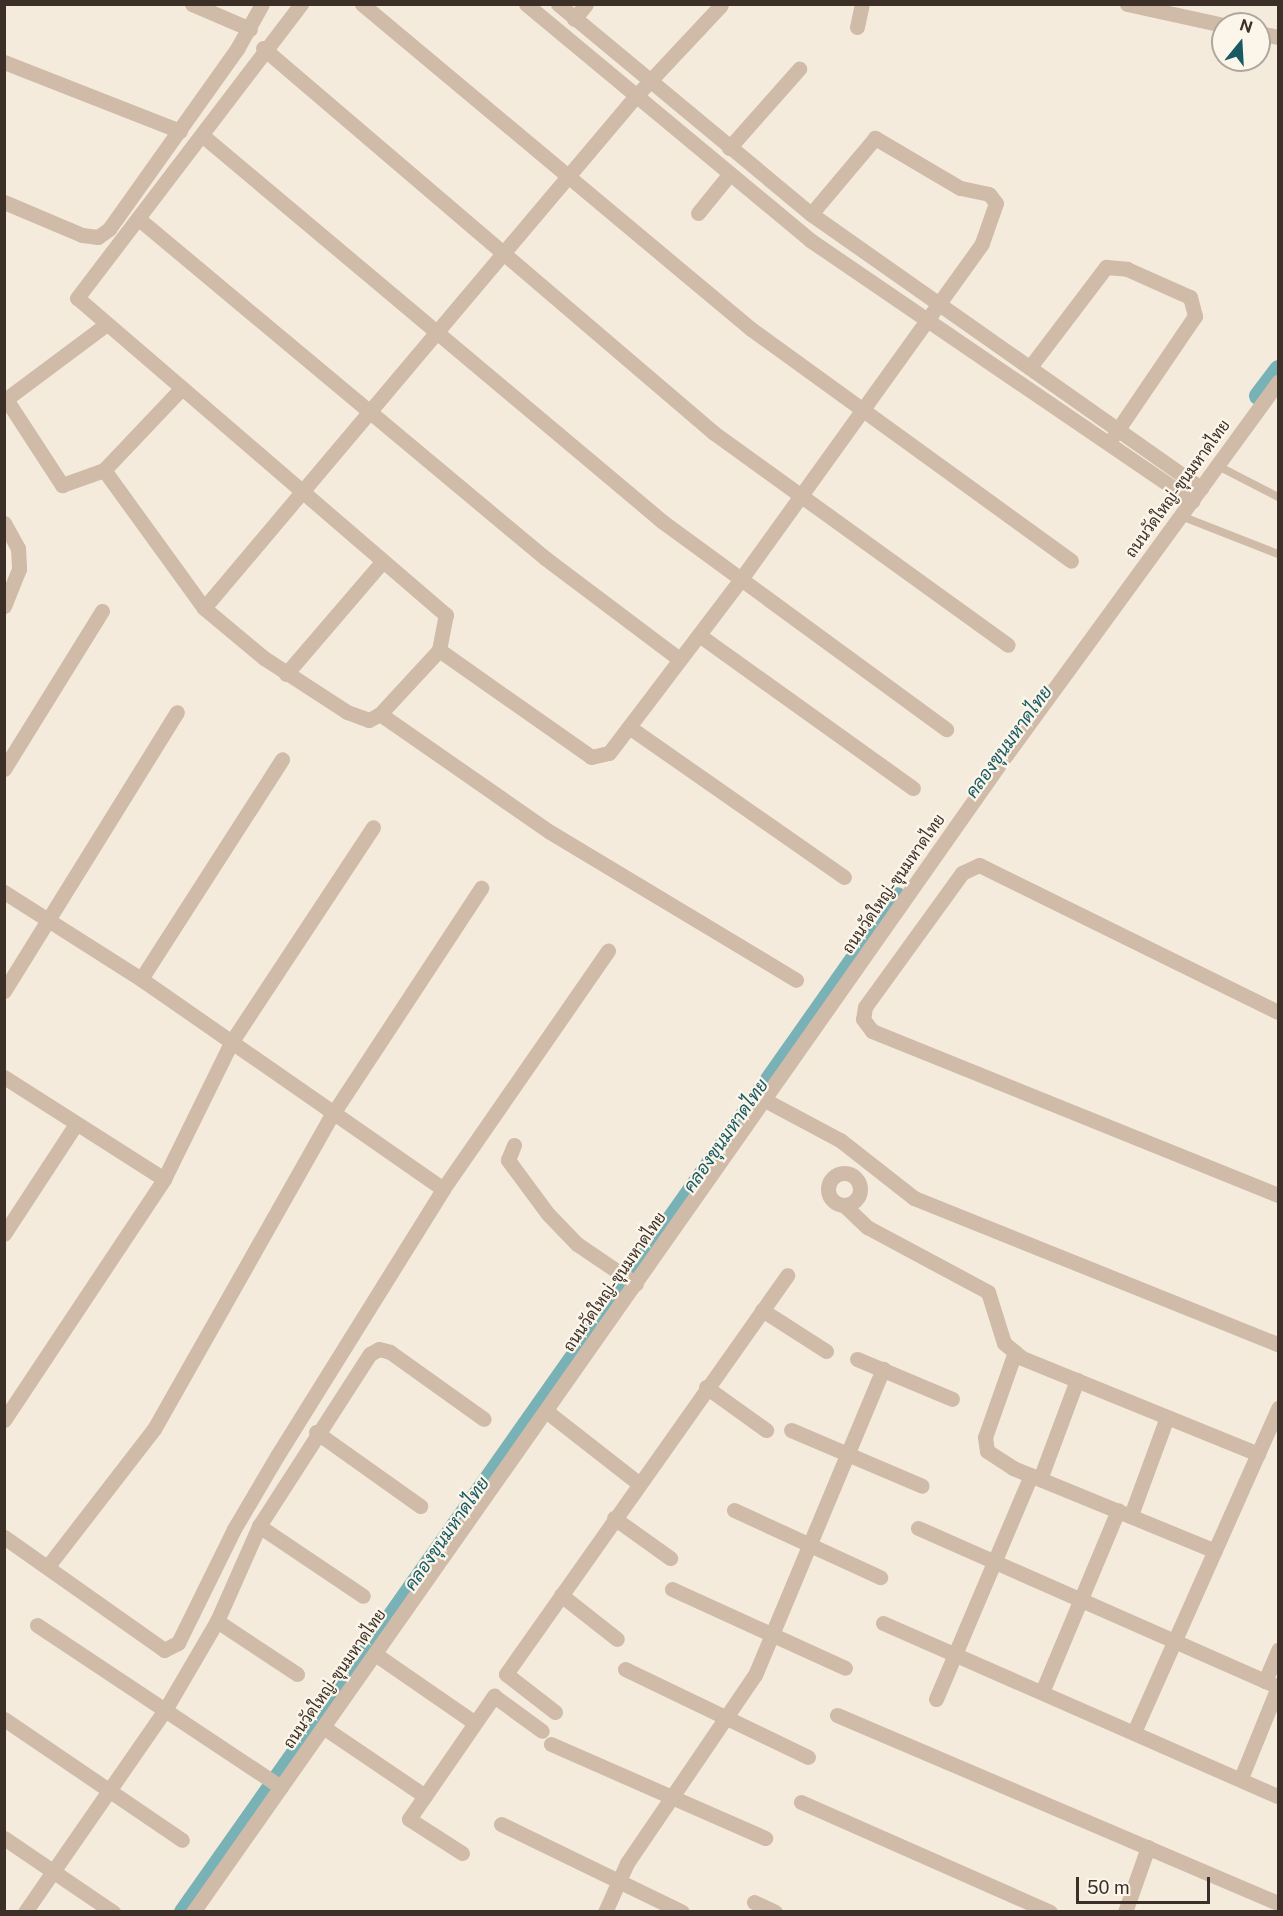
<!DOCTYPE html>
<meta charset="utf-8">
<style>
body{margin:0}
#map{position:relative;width:1283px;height:1916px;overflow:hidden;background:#f5ebdd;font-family:"Public Sans",Sarabun,sans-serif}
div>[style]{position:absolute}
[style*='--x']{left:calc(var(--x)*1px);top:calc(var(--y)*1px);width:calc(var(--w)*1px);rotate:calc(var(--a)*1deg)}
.canal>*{height:18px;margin:-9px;padding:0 9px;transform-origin:9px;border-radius:9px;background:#78b1b6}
.lane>*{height:8px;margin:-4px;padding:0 4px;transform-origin:4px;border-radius:4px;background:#cfbba7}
.street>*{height:15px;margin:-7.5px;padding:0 7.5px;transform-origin:7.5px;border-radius:7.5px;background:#cfbba7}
.street>.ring{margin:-7.5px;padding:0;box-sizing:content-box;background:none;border:15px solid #cfbba7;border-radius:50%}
span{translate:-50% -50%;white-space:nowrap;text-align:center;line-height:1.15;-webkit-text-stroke:4.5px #fcf5ea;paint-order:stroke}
.street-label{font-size:16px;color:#3b2f28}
.water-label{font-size:18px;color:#185a62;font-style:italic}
.frame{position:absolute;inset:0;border:6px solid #3b2f28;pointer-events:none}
.north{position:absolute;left:1211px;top:12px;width:60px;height:60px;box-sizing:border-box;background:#fcf5ea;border:2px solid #afa69c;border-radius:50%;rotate:18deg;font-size:16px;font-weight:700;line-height:24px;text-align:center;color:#3b2f28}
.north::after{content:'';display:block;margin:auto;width:21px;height:27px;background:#185a62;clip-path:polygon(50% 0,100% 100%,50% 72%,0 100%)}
.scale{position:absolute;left:1076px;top:1877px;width:134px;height:27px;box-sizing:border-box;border:3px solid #3b2f28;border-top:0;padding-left:8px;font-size:18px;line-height:21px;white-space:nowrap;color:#3b2f28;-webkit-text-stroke:4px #fcf5ea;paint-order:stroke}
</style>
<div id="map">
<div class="canal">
<i style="--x:1258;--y:396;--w:34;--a:-53"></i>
<i style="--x:183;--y:1912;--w:1242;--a:-54.86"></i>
</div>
<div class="lane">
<i style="--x:1218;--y:466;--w:68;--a:27.3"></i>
<i style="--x:1181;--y:516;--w:104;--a:21.4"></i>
</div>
<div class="street">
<i style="--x:192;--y:4;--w:63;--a:23.3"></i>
<i style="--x:362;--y:4;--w:507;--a:39.88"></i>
<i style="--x:751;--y:329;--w:395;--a:35.9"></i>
<i style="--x:526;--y:4;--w:369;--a:39.7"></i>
<i style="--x:810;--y:240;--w:463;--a:34.3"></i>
<i style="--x:558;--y:4;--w:329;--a:39.7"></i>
<i style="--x:811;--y:214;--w:477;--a:35.1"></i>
<i style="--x:1127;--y:4;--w:98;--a:12.3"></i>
<i style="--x:574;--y:19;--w:19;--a:-51"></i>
<i style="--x:857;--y:27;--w:24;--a:-78"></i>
<i style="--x:1259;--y:33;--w:19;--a:12"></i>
<i style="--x:263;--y:48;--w:593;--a:40.49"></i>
<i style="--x:714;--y:433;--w:362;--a:35.8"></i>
<i style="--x:4;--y:62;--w:189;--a:21.4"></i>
<i style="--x:203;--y:136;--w:600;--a:40"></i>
<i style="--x:663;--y:522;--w:351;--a:36.2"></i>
<i style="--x:729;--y:148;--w:106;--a:-48.5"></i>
<i style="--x:4;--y:202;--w:85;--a:22.9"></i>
<i style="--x:82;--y:235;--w:16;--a:7"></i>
<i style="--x:98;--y:237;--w:14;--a:-36"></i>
<i style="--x:109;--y:229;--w:221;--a:-54.6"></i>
<i style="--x:237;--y:49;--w:51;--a:-60.9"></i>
<i style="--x:698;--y:213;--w:48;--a:-51"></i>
<i style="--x:140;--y:220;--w:528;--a:39.85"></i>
<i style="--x:545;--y:558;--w:168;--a:37"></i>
<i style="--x:104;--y:326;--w:122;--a:143.3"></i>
<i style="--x:6;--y:399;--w:103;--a:56.9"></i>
<i style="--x:62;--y:485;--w:45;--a:-19.7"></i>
<i style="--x:104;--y:470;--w:112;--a:-46.5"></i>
<i style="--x:1030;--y:367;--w:126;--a:-52.8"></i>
<i style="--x:1106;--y:267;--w:21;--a:5"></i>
<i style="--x:1127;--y:269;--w:69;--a:24"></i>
<i style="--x:1190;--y:297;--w:20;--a:75"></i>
<i style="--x:1195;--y:316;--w:144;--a:124.2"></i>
<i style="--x:104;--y:470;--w:170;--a:54.1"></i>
<i style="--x:204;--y:608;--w:78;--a:39.8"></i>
<i style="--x:264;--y:658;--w:99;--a:33"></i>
<i style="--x:347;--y:712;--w:23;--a:20"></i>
<i style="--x:369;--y:720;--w:13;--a:-29"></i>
<i style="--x:380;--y:714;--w:87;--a:-47.3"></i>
<i style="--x:439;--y:650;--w:36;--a:-79"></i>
<i style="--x:446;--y:615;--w:486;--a:-139.3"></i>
<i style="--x:77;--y:298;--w:370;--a:-52.7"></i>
<i style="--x:4;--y:523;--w:29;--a:61"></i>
<i style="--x:18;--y:548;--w:21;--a:87"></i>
<i style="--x:19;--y:569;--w:40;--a:112"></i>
<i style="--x:204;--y:608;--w:667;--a:-49.86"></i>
<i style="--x:634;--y:98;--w:127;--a:-46.9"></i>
<i style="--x:699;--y:635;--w:263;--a:35.6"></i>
<i style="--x:439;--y:650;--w:186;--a:35.1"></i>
<i style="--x:591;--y:757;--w:18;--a:-13"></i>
<i style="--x:609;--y:753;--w:218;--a:-52.8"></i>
<i style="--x:741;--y:579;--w:413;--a:-54.3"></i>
<i style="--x:982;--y:243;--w:42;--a:-70.7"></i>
<i style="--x:996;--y:203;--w:11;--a:-128"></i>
<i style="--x:989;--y:194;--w:30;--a:-168"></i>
<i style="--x:960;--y:188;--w:99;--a:-149.5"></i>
<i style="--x:875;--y:138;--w:99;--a:130.1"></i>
<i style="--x:286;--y:674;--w:149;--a:-49.4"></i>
<i style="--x:380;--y:714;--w:207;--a:34.8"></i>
<i style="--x:550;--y:832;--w:287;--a:31"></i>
<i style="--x:629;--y:727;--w:262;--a:34.9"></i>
<i style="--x:4;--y:769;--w:186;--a:-58.2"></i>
<i style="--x:4;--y:892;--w:162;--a:32.4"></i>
<i style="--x:141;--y:979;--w:368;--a:34.8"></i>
<i style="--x:141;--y:979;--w:261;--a:-57.3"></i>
<i style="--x:4;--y:991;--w:328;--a:-58.2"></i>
<i style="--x:1278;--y:1012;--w:333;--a:-153.8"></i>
<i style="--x:979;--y:865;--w:19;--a:155"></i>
<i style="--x:962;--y:873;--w:165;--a:125.9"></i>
<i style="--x:865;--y:1007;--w:12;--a:99"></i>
<i style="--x:863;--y:1019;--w:15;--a:53"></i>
<i style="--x:872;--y:1031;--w:438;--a:22"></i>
<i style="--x:4;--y:1077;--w:190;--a:32.5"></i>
<i style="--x:765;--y:1100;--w:85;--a:28.1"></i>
<i style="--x:840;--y:1140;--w:94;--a:38.1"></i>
<i style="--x:914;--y:1198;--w:392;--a:21.9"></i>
<i style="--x:514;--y:1145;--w:16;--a:112"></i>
<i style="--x:508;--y:1160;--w:67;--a:53.5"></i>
<i style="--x:548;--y:1214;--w:42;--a:46"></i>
<i style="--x:577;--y:1244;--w:71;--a:34.1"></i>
<i class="ring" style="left:828px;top:1173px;width:17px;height:17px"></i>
<i style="--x:844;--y:1205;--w:32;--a:44"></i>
<i style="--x:867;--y:1227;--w:137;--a:28.2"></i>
<i style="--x:988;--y:1292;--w:53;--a:72.6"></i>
<i style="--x:1004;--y:1343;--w:23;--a:40"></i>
<i style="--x:1022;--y:1358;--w:255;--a:22.1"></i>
<i style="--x:4;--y:1234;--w:131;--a:-56.8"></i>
<i style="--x:762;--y:1310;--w:76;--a:32.6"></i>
<i style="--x:1015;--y:1352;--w:90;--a:109.4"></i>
<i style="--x:985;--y:1437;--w:14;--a:82"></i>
<i style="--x:987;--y:1451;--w:31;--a:33"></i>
<i style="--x:1013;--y:1468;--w:218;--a:22.3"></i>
<i style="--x:857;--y:1359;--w:103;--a:22.8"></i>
<i style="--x:706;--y:1387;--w:74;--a:35.6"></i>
<i style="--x:546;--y:1411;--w:117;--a:38"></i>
<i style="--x:4;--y:1420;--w:289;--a:-56.4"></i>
<i style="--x:164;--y:1179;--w:154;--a:-63.8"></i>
<i style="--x:232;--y:1041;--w:256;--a:-56.6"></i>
<i style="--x:791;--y:1430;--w:142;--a:23.1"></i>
<i style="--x:316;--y:1432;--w:128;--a:35.4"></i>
<i style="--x:1040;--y:1479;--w:106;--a:-69.5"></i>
<i style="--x:734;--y:1510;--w:161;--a:24.7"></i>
<i style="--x:1131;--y:1515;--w:104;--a:-69.8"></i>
<i style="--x:614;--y:1518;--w:69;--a:35.5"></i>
<i style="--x:259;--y:1526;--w:125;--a:33.9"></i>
<i style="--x:918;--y:1528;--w:394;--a:23.8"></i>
<i style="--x:4;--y:1537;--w:196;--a:35.2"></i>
<i style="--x:164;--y:1650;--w:16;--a:-27"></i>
<i style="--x:178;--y:1643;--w:127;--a:-63.8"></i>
<i style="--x:234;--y:1529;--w:85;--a:-59.5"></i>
<i style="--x:277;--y:1456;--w:314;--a:-58.1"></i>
<i style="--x:443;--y:1189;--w:290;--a:-55.3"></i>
<i style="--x:48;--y:1566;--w:173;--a:-52.3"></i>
<i style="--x:154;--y:1429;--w:361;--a:-60.5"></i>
<i style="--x:332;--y:1115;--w:272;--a:-56.7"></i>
<i style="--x:672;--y:1589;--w:190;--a:24.5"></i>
<i style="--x:561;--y:1595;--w:71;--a:38.2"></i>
<i style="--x:217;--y:1621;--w:96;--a:33.5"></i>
<i style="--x:883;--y:1623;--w:431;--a:23.7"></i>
<i style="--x:37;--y:1625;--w:293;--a:33.6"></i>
<i style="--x:375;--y:1654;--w:121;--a:34.6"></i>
<i style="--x:625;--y:1669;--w:203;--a:25.7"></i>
<i style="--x:1265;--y:1681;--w:34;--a:-67"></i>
<i style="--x:1042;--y:1692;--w:197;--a:-67.3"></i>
<i style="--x:936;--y:1699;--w:243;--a:-67"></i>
<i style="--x:555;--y:1712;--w:62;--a:-142.2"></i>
<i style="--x:506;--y:1674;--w:488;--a:-54.8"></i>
<i style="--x:837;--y:1715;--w:479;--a:23.1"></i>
<i style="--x:4;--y:1719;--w:215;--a:34.2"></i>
<i style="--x:323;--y:1727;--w:123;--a:34.1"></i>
<i style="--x:1134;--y:1732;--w:355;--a:-66"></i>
<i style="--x:551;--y:1744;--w:234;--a:23.7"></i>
<i style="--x:1241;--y:1778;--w:98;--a:-67.9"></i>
<i style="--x:801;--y:1802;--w:272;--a:23.8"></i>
<i style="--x:501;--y:1824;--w:201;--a:25.9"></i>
<i style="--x:4;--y:1838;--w:132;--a:34.2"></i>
<i style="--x:462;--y:1853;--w:63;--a:-147.3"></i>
<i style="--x:409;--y:1819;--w:150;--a:-55.4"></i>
<i style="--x:494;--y:1696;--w:59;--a:36.1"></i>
<i style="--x:754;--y:1902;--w:23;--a:25"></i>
<i style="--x:25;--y:1912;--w:246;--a:-55.3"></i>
<i style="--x:165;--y:1710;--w:103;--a:-59.7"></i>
<i style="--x:217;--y:1621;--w:104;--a:-66.1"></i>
<i style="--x:259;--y:1526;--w:205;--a:-57.2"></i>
<i style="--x:370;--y:1354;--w:10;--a:-29"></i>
<i style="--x:379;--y:1349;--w:11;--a:15"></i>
<i style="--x:390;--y:1352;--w:115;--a:35.5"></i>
<i style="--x:193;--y:1912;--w:1414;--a:-54.91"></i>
<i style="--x:1006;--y:755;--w:462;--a:-53.9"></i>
<i style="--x:605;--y:1912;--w:54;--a:-65.8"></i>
<i style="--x:627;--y:1863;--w:227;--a:-55.8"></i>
<i style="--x:755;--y:1675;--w:332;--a:-67.3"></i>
<i style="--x:1125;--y:1912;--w:69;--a:-70.5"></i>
</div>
<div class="street-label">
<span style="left:1178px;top:489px;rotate:-54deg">ถนนวัดใหญ่-ขุนมหาดไทย</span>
<span style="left:894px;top:884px;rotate:-55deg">ถนนวัดใหญ่-ขุนมหาดไทย</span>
<span style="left:615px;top:1282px;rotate:-55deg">ถนนวัดใหญ่-ขุนมหาดไทย</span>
<span style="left:335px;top:1679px;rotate:-55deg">ถนนวัดใหญ่-ขุนมหาดไทย</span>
</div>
<div class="water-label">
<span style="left:1009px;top:742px;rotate:-54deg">คลองขุนมหาดไทย</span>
<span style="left:726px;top:1136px;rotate:-55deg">คลองขุนมหาดไทย</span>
<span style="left:447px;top:1534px;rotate:-55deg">คลองขุนมหาดไทย</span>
</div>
<div class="frame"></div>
<div class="north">N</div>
<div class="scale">50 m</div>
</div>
